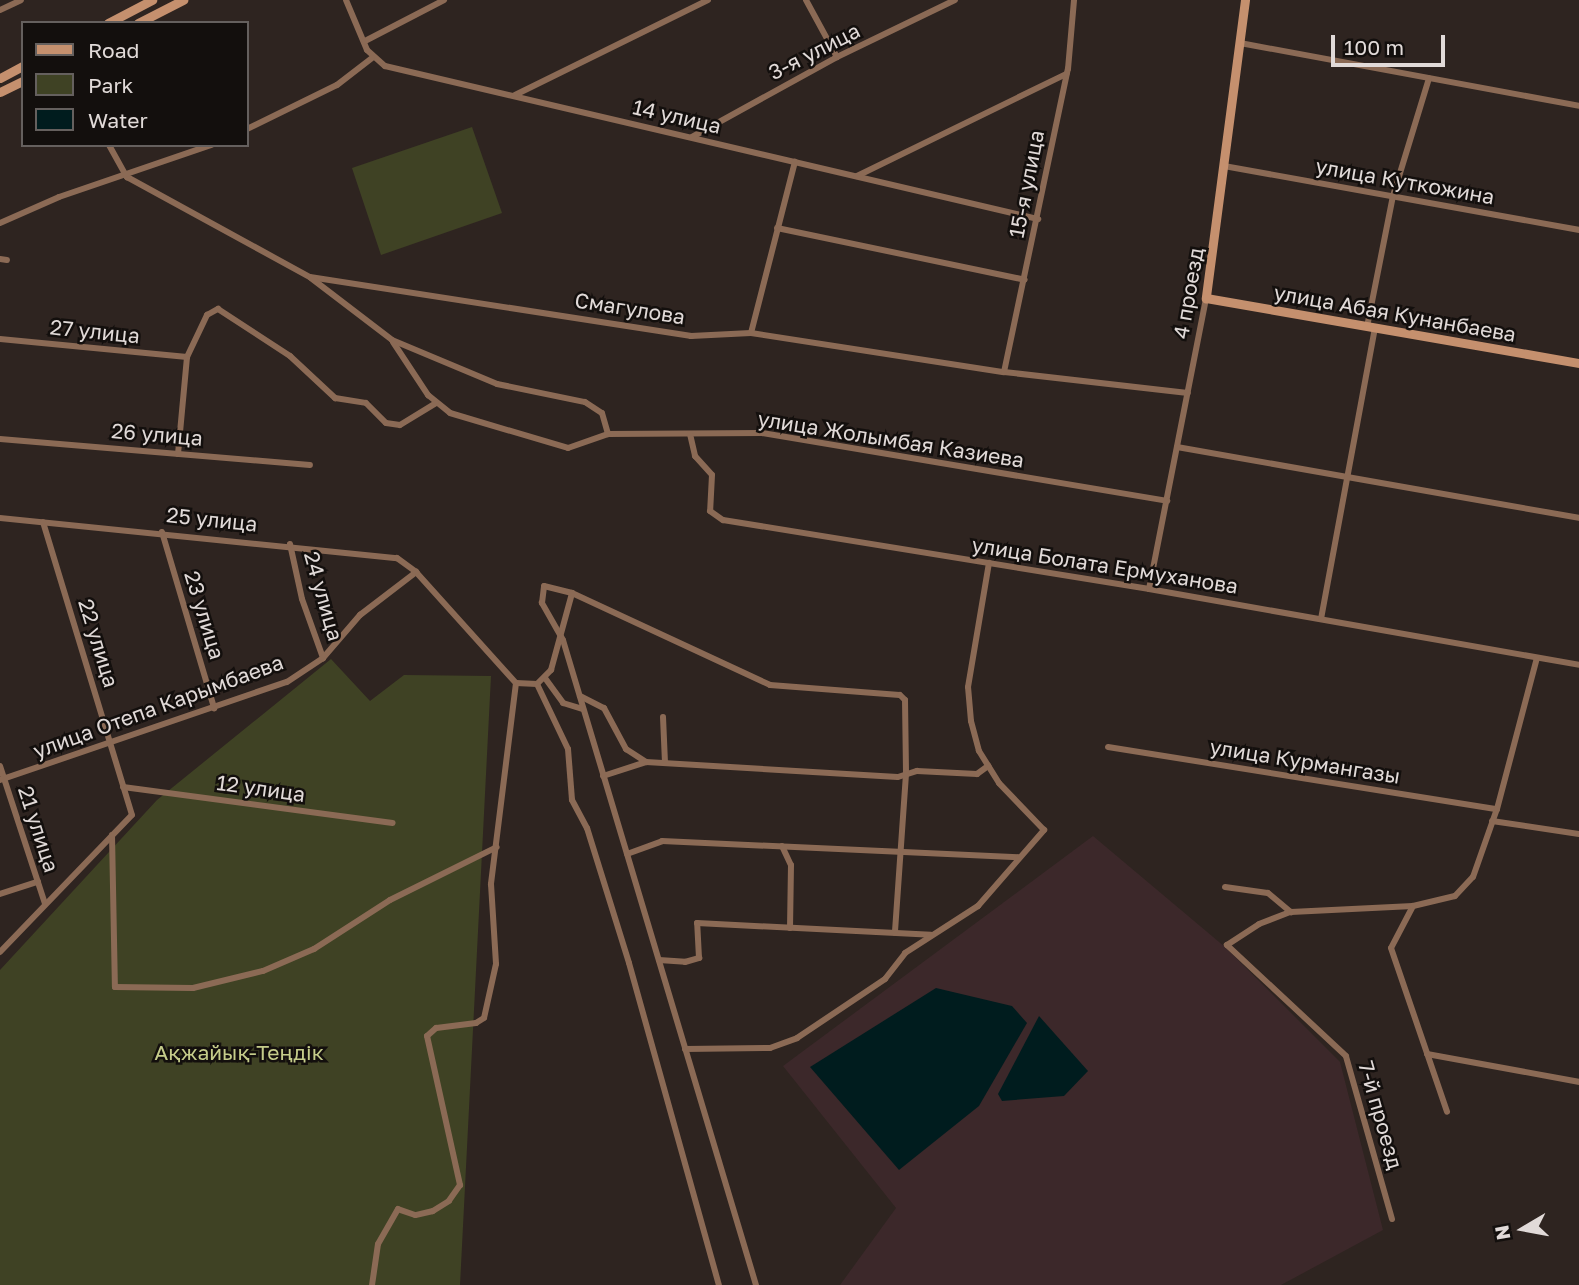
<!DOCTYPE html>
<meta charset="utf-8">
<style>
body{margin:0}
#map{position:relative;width:1579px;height:1285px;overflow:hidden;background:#2e2420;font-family:"Golos Text",sans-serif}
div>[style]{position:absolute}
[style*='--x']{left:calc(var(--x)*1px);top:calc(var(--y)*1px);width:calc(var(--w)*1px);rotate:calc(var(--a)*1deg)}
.industrial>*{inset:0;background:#3c282a}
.green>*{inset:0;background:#3f4224}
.water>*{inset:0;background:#001c1e}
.street>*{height:6px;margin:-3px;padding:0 3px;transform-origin:3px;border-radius:3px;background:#8b6a55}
.secondary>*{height:9px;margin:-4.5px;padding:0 4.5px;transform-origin:4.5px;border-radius:4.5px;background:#c5906e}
span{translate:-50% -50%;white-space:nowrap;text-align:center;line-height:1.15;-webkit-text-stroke:5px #130f0d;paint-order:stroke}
.street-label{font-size:21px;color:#e1dad8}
.park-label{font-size:21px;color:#c5cc8a}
.legend{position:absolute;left:21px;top:21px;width:228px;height:126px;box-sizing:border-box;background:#130f0d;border:2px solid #65605e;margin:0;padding:9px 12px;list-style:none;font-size:21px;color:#e1dad8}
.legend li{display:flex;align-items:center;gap:14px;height:35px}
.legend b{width:35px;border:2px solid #65605e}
.north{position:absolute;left:1488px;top:1194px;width:70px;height:70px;-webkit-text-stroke:5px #130f0d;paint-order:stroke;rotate:260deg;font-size:19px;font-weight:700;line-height:28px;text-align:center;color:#e1dad8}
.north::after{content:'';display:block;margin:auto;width:24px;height:32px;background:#e1dad8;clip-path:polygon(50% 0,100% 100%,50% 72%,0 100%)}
.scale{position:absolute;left:1331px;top:35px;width:114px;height:32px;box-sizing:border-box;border:4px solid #e1dad8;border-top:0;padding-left:9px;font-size:21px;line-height:24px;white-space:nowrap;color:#e1dad8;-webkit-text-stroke:5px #130f0d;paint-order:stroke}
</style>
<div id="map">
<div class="industrial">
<i style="clip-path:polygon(1093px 836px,1225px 947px,1340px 1062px,1383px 1230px,1281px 1285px,840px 1285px,896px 1208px,783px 1066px)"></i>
</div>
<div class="green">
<i style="clip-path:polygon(472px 127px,502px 213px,381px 255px,352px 168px)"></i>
<i style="clip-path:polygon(331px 659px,370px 701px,404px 675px,491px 676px,460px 1285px,0 1285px,0 970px,157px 800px)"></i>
</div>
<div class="water">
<i style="clip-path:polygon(936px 988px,1012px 1006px,1027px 1023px,979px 1106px,899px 1170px,810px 1067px)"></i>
<i style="clip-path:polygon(1039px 1016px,1088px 1071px,1064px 1096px,1002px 1101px,998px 1094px)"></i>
</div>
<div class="street">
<i style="--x:346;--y:0;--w:54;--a:67.2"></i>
<i style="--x:367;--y:50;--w:24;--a:42"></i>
<i style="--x:385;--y:66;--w:671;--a:13.19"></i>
<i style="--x:806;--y:0;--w:65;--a:61.5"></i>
<i style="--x:0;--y:10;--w:23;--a:-25"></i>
<i style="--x:365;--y:41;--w:89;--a:-27.4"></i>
<i style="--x:1240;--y:43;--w:345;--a:10.5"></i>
<i style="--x:515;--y:95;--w:215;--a:-26.2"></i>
<i style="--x:247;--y:129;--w:100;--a:-26.1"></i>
<i style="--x:337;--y:85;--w:44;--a:-37.6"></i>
<i style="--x:692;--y:137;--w:166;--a:-28.9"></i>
<i style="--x:837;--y:57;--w:131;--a:-25.8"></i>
<i style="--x:109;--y:145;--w:37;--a:61"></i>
<i style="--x:127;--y:177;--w:209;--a:28.7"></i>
<i style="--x:310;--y:277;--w:386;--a:8.8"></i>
<i style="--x:691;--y:336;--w:60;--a:-2.9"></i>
<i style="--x:751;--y:333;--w:256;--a:8.8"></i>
<i style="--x:1004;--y:372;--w:185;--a:6.5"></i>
<i style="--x:1224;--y:166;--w:361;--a:10.2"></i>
<i style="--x:857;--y:176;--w:233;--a:-26"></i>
<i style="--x:0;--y:223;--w:64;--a:-23.8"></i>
<i style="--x:59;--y:197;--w:161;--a:-18.9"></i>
<i style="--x:777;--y:228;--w:253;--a:11.8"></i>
<i style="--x:0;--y:259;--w:7;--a:8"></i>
<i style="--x:311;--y:278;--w:102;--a:37.4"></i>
<i style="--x:392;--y:340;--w:114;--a:22.7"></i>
<i style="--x:497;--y:384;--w:90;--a:11.6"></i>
<i style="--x:585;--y:402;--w:20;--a:33"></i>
<i style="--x:602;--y:413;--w:22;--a:74"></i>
<i style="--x:608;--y:434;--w:154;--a:-0.4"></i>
<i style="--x:762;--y:433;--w:411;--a:9.5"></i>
<i style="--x:1367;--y:327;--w:134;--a:-78.8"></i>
<i style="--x:1393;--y:196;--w:123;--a:-73"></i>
<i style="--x:751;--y:333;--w:177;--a:-75.6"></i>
<i style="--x:0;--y:339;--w:188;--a:5.5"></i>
<i style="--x:393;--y:342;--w:64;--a:56.6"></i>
<i style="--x:428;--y:395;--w:28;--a:39"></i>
<i style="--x:450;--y:413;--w:123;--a:16.5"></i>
<i style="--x:568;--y:448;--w:42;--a:-19.3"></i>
<i style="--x:1004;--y:372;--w:310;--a:-78.1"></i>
<i style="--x:1068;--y:69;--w:69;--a:-85"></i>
<i style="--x:690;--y:434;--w:23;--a:77"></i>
<i style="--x:695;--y:456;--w:25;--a:48"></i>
<i style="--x:712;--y:475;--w:36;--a:93"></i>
<i style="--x:710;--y:511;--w:16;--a:35"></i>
<i style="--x:723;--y:520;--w:432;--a:9.2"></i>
<i style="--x:1149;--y:589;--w:437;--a:10"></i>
<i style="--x:0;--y:439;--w:311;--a:4.8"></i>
<i style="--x:1177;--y:447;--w:408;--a:10"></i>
<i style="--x:178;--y:454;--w:97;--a:-84.7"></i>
<i style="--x:187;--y:357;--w:47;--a:-64.5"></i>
<i style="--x:207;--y:315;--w:13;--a:-29"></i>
<i style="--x:218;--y:309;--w:86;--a:33.1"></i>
<i style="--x:290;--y:356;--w:62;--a:43"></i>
<i style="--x:335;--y:398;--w:31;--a:9"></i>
<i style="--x:366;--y:403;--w:28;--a:45"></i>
<i style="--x:386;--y:423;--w:14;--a:8"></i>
<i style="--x:400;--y:425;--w:42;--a:-31.4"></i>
<i style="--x:0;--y:518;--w:399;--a:5.8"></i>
<i style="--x:397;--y:558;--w:24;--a:36"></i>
<i style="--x:416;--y:572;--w:149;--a:48"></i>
<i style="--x:516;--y:683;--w:203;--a:97.1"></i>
<i style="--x:491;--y:884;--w:80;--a:86.4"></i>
<i style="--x:496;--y:964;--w:55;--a:102.5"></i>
<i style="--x:484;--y:1018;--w:9;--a:148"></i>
<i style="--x:476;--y:1023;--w:40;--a:172.9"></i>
<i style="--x:436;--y:1028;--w:12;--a:138"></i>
<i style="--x:427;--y:1036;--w:153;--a:77.5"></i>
<i style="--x:460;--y:1185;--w:19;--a:125"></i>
<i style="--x:449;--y:1201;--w:19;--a:148"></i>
<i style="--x:433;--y:1211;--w:18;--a:167"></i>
<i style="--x:415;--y:1215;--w:18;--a:-161"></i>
<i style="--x:398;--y:1209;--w:40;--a:119.7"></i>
<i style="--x:378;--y:1244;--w:41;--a:98.3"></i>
<i style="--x:162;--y:532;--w:184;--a:73.5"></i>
<i style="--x:290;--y:544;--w:56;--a:77.7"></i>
<i style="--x:302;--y:599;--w:63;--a:70.4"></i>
<i style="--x:1149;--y:589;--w:297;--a:-78.9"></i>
<i style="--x:1321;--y:619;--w:296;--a:-79.5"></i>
<i style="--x:545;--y:678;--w:31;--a:54"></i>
<i style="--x:563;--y:703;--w:21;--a:17"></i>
<i style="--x:516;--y:683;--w:21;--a:3"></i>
<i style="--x:537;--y:684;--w:20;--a:-45"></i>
<i style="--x:551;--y:670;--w:80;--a:-74.7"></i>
<i style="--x:537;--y:684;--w:72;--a:64.5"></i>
<i style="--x:568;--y:749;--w:51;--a:85.5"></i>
<i style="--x:572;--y:800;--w:32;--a:62"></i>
<i style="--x:587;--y:828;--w:141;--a:72.7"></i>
<i style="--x:629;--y:963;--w:334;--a:74.4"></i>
<i style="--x:580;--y:696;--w:27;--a:27"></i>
<i style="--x:604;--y:708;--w:47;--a:61.8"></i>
<i style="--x:626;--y:749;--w:24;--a:33"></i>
<i style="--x:663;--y:717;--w:46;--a:87.5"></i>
<i style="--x:1108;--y:747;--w:394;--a:9.1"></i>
<i style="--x:0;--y:766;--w:145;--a:71.9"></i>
<i style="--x:603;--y:776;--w:45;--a:-18"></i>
<i style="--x:646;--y:762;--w:252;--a:3.4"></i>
<i style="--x:898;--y:777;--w:20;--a:-18"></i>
<i style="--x:917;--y:771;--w:60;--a:2.9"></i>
<i style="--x:977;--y:774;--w:14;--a:-36"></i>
<i style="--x:0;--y:780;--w:303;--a:-18.9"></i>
<i style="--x:287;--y:682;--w:43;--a:-33.7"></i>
<i style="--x:323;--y:658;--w:57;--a:-49.3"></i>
<i style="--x:360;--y:615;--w:71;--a:-37.5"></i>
<i style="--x:123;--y:787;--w:272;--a:7.6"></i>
<i style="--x:1492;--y:821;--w:88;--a:8.5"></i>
<i style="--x:112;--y:835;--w:152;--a:88.9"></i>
<i style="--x:115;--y:987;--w:78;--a:0.7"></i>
<i style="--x:193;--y:988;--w:72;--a:-13.7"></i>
<i style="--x:263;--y:971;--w:56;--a:-23.3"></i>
<i style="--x:314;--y:949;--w:90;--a:-32.8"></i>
<i style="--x:390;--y:900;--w:119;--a:-26.4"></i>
<i style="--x:782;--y:846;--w:21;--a:65"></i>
<i style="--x:791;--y:865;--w:63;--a:90.9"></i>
<i style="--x:627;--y:854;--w:37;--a:-20"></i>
<i style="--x:662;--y:841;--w:357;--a:2.6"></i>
<i style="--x:1225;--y:887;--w:43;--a:7.9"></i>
<i style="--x:1268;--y:893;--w:30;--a:40"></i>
<i style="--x:0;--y:894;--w:40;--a:-18"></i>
<i style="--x:1413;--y:906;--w:47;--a:117.6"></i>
<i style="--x:1391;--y:948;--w:173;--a:71.1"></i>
<i style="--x:0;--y:952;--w:190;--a:-46.1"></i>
<i style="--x:132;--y:815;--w:306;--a:-106.9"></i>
<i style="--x:659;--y:960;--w:26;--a:4"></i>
<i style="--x:685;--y:962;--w:15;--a:-16"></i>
<i style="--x:699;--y:958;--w:35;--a:-93"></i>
<i style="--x:697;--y:923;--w:234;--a:2.9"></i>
<i style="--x:685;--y:1049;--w:85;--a:-0.7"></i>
<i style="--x:770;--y:1048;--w:29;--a:-20"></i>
<i style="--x:797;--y:1038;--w:106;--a:-33.8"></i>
<i style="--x:885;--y:979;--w:33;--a:-52"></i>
<i style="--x:905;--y:953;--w:87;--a:-32.8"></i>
<i style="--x:978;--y:906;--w:101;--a:-49"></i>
<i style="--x:1044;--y:830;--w:65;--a:-133.8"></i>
<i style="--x:999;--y:783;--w:38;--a:-122"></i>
<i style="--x:979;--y:751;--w:31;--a:-105"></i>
<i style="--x:971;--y:721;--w:34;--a:-95"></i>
<i style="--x:968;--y:687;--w:126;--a:-80.4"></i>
<i style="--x:1427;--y:1054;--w:155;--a:10.4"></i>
<i style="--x:1392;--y:1219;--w:169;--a:-105.8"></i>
<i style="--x:1346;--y:1056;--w:163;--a:-137"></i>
<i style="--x:1227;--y:945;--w:38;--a:-33"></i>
<i style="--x:1259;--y:924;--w:34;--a:-21"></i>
<i style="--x:1291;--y:912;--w:122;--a:-2.8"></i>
<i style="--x:1413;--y:906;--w:43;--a:-13.4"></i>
<i style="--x:1455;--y:896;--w:26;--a:-47"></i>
<i style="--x:1473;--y:877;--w:72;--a:-70.6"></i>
<i style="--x:1497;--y:809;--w:156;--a:-75.2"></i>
<i style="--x:756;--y:1285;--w:673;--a:-106.66"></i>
<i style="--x:563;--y:640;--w:43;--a:-119.6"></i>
<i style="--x:542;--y:603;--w:17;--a:-83"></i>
<i style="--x:544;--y:586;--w:29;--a:14"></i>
<i style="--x:572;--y:593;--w:218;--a:24.9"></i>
<i style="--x:770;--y:685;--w:130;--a:4.4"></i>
<i style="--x:900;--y:695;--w:7;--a:45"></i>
<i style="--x:905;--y:700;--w:74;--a:89.2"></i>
<i style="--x:906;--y:774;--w:159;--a:94"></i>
</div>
<div class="secondary">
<i style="--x:1245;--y:0;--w:301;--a:97.5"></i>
<i style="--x:1206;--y:298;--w:379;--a:9.9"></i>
<i style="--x:108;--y:23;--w:50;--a:-27.6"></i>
<i style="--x:138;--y:23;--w:51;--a:-27.1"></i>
<i style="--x:0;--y:78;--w:26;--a:-28"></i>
<i style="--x:0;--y:92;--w:25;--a:-26"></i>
</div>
<div class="street-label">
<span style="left:814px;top:51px;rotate:-27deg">3-я улица</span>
<span style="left:677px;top:116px;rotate:13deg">14 улица</span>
<span style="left:1405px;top:181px;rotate:10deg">улица Куткожина</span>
<span style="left:1026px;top:184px;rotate:-79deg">15-я улица</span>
<span style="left:1188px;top:293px;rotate:-80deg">4 проезд</span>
<span style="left:630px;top:308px;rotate:9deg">Смагулова</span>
<span style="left:1395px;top:313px;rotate:10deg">улица Абая Кунанбаева</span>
<span style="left:95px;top:331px;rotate:6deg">27 улица</span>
<span style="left:157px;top:434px;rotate:5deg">26 улица</span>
<span style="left:891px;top:439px;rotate:9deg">улица Жолымбая Казиева</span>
<span style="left:212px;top:519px;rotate:6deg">25 улица</span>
<span style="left:1105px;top:565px;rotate:9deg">улица Болата Ермуханова</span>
<span style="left:324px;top:596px;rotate:74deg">24 улица</span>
<span style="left:205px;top:615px;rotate:73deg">23 улица</span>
<span style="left:99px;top:643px;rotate:73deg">22 улица</span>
<span style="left:158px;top:706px;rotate:-20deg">улица Отепа Карымбаева</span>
<span style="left:1305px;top:761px;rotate:9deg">улица Курмангазы</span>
<span style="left:261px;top:788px;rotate:8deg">12 улица</span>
<span style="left:39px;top:829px;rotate:72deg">21 улица</span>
<span style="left:1381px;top:1115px;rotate:74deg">7-й проезд</span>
</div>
<div class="park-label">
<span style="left:239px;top:1052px">Ақжайық-Теңдік</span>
</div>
<ul class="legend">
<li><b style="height:9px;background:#c5906e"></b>Road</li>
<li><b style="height:19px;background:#3f4224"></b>Park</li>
<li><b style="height:19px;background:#001c1e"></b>Water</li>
</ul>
<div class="north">N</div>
<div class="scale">100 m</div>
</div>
